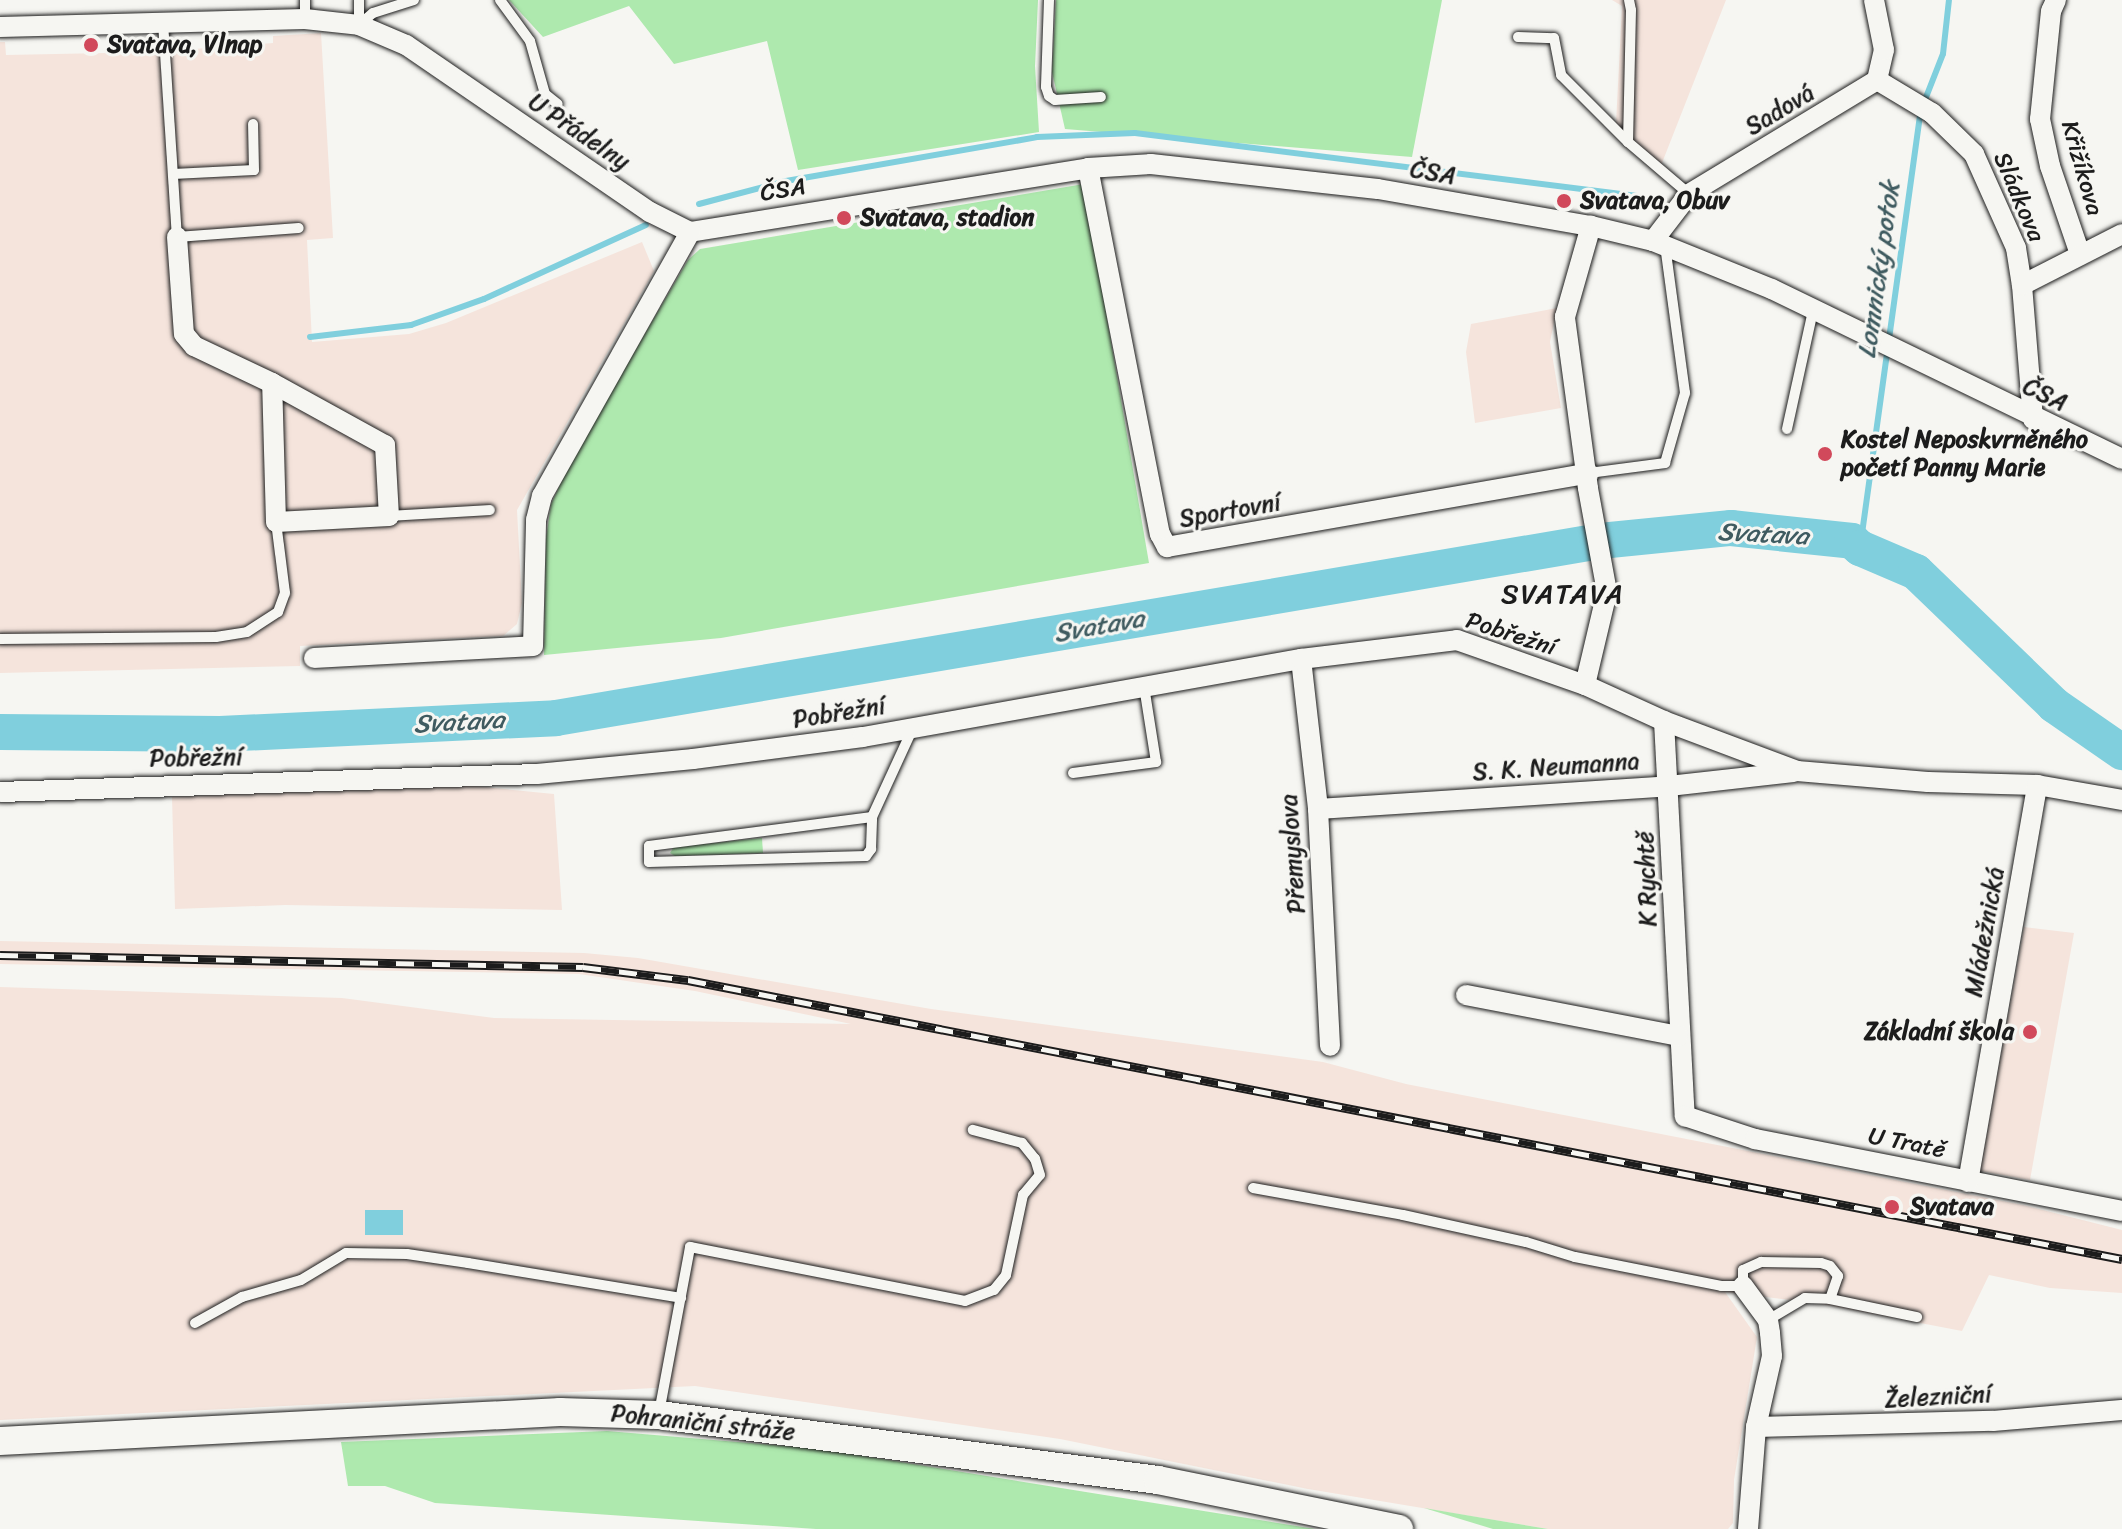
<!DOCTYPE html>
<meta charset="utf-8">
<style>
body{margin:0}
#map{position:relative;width:2122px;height:1529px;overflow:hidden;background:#f6f6f2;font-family:Sriracha,sans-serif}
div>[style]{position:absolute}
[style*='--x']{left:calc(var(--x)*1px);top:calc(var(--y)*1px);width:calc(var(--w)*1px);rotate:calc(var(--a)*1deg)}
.built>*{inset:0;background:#f5e4dc}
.green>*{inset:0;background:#aee9ae}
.water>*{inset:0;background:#80cfdd}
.stream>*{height:6px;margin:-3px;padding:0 3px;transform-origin:3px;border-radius:3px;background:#80cfdd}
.river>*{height:36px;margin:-18px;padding:0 18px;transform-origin:18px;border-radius:18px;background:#80cfdd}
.roads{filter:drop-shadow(0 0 2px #1c1c1c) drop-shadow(0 0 2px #1c1c1c)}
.lane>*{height:10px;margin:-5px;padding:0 5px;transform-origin:5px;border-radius:5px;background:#f6f6f2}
.street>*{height:20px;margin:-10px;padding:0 10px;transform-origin:10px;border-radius:10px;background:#f6f6f2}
.secondary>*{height:28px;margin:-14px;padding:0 14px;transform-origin:14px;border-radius:14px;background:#f6f6f2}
.rail>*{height:9px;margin-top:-4.5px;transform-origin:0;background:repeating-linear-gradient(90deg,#f6f6f2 0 18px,#1c1c1c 0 36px);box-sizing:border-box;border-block:2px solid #1c1c1c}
.dots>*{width:22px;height:22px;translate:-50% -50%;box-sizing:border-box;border:4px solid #f6f6f2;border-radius:50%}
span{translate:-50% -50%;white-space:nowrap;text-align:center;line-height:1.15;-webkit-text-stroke:6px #f6f6f2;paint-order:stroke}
.poi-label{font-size:24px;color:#1c1c1c;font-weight:700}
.left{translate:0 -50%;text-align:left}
.right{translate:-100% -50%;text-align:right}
.street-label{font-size:24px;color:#1c1c1c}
.water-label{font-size:26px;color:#3f5b60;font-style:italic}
.quarter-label{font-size:28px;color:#1c1c1c;letter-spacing:2px}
</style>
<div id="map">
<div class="built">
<i style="clip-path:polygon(1612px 0,1726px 0,1660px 168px,1616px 124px,1622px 6px)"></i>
<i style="clip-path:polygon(321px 33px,333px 238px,307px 240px,312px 342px,409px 334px,446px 323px,642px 242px,654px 271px,517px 510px,522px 603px,517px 624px,503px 636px,300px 646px,300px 666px,0 673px,0 42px,5px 42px,6px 55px,155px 52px,273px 43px,273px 36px)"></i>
<i style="clip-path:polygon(1557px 308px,1550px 342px,1561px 408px,1475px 423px,1466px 352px,1471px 324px)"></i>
<i style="clip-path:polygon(444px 783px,554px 794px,562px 910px,285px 905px,175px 909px,172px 797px)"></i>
<i style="clip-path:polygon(2024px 927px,2074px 933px,2030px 1180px,1980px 1171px)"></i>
<i style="clip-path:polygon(0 941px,584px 953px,638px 958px,931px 1009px,1323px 1062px,1406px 1084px,2023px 1205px,2122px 1230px,2122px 1293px,2050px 1288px,1989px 1275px,1962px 1331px,1816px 1303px,1725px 1292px,1757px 1337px,1734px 1480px,1733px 1523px,1728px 1529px,1548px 1529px,1308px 1489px,1060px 1439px,695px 1386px,0 1420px,0 987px,342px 998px,494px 1018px,851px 1024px,695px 991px,579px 974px,0 964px)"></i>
</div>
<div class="green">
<i style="clip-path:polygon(509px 0,1038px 0,1035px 66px,1039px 132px,798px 170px,767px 41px,674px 64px,629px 6px,543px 37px)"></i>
<i style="clip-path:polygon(1056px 0,1442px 0,1412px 157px,1065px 129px,1052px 72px)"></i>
<i style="clip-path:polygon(1084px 184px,1149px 563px,721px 638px,544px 655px,546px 539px,551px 504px,574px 455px,688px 260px,700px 249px)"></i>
<i style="clip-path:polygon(762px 838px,763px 853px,675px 856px,670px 853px,674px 847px)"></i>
<i style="clip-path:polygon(607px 1431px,820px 1449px,1315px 1529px,816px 1529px,435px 1503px,385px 1486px,348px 1486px,341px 1442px)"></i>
<i style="clip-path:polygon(1424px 1508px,1548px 1529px,1493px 1529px)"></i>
</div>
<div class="water">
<i style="clip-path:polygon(365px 1210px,403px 1210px,403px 1235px,365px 1235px)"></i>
</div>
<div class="stream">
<i style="--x:699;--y:204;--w:90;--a:-14.8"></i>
<i style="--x:786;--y:181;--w:255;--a:-9.9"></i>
<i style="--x:1037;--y:137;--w:98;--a:-2.3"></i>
<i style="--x:1135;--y:133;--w:506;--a:7.15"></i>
<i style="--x:310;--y:337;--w:102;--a:-6.8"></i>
<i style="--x:411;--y:325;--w:77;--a:-19.6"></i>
<i style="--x:484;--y:299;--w:178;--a:-24.6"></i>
<i style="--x:1860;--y:548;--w:442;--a:-82.1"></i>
<i style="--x:1921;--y:110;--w:60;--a:-68.6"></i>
<i style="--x:1943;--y:54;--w:54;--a:-83.7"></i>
</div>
<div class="river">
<i style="--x:0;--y:732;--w:220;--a:0.5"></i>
<i style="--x:220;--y:734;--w:336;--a:-2.7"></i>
<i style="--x:556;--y:718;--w:1059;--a:-9.62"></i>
<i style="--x:1600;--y:541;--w:132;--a:-5.7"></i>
<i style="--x:1731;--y:528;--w:122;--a:6.1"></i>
<i style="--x:1852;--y:541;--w:11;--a:41"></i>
<i style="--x:1860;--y:548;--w:61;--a:23.2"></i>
<i style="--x:1916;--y:572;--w:192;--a:43.9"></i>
<i style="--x:2054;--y:705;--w:83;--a:34.7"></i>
</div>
<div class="roads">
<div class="lane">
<i style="--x:305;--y:0;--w:19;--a:90"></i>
<i style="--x:500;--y:0;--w:51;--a:53.8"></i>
<i style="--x:530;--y:41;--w:55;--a:74.2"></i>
<i style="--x:545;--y:94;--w:16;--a:38"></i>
<i style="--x:1049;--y:0;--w:87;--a:92"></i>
<i style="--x:1046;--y:87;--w:9;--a:72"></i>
<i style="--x:1049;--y:96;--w:7;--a:34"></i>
<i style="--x:1055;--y:100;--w:46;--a:-3.7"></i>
<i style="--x:1629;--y:0;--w:10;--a:79"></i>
<i style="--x:1631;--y:10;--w:132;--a:91.3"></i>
<i style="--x:1628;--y:142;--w:80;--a:40.4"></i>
<i style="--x:163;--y:22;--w:215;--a:86.3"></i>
<i style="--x:177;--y:237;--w:122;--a:-4.2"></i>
<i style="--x:359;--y:25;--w:18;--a:-41"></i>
<i style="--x:373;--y:13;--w:43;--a:-17.6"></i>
<i style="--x:359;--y:25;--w:25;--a:-90"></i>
<i style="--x:1518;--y:37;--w:36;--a:2"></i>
<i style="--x:1554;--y:38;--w:38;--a:79"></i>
<i style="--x:1561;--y:75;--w:95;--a:45"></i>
<i style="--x:173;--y:174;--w:81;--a:-2.8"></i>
<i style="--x:254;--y:170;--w:46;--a:-91.2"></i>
<i style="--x:1787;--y:429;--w:121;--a:-77.6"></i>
<i style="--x:1589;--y:473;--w:77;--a:-7.5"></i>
<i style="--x:1665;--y:463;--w:73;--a:-74.1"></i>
<i style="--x:1685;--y:393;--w:148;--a:-97.7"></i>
<i style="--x:389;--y:516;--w:101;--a:-3.4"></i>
<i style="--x:0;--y:639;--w:216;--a:-0.5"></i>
<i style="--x:216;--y:637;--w:31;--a:-9"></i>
<i style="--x:247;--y:632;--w:37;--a:-33"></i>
<i style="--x:278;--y:612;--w:20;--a:-70"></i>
<i style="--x:285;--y:593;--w:72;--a:-97.2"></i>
<i style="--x:1073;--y:773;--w:84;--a:-7.5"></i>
<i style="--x:1156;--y:762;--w:77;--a:-99"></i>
<i style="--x:872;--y:817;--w:225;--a:172.6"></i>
<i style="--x:649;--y:846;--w:16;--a:90"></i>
<i style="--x:649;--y:862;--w:217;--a:-1.6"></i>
<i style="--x:866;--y:856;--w:9;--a:-54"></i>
<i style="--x:871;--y:849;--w:32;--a:-88"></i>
<i style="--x:872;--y:817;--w:96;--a:-65.3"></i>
<i style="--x:1253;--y:1188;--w:152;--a:10.2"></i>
<i style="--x:1403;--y:1215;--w:126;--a:12.4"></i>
<i style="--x:1526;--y:1242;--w:51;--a:17"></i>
<i style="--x:1575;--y:1257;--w:149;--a:11.2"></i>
<i style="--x:1721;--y:1286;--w:22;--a:0"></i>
<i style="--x:1743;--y:1286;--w:16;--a:-90"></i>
<i style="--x:1743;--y:1270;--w:20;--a:-24"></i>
<i style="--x:1761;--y:1262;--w:60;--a:1"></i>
<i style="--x:1821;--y:1263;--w:9;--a:18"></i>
<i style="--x:1830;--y:1266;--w:13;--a:51"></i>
<i style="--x:1838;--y:1276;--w:24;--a:109"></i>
<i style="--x:1768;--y:1320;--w:43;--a:-30.7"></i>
<i style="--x:1805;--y:1298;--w:25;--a:2"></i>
<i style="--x:1830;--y:1299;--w:89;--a:11.7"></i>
<i style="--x:195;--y:1323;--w:54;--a:-29"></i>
<i style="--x:242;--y:1297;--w:61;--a:-16.1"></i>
<i style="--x:301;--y:1280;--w:52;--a:-31"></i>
<i style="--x:346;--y:1253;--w:61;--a:0.9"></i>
<i style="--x:407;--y:1254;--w:62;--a:8.4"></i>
<i style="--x:468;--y:1263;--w:216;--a:9.3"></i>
<i style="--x:659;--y:1413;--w:169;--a:-79.4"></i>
<i style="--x:690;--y:1247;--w:280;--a:11.1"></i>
<i style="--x:965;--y:1301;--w:31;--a:-21"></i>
<i style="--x:994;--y:1290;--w:19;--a:-51"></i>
<i style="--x:1006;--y:1275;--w:82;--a:-78"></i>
<i style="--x:1023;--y:1195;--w:26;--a:-50"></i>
<i style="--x:1040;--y:1175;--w:17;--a:-107"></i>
<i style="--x:1035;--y:1159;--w:21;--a:-129"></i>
<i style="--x:1022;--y:1143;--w:51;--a:-165.1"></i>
</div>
<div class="street">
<i style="--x:2056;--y:0;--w:12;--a:114"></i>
<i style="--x:2051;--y:11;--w:109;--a:95.8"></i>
<i style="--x:2040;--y:119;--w:48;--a:78"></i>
<i style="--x:2050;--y:166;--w:93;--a:71.2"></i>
<i style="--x:0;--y:27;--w:305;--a:-1.5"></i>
<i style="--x:305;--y:19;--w:54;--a:6.3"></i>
<i style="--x:359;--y:25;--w:51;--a:23.1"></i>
<i style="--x:406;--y:45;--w:296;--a:34.4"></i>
<i style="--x:650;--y:212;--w:45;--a:26.6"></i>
<i style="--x:690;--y:232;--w:403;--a:-9.1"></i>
<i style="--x:1088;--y:168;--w:63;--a:-3.6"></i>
<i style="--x:1151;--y:164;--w:228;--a:6.3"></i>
<i style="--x:1378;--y:189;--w:216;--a:9.9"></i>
<i style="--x:1591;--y:226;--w:64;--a:13.6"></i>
<i style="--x:1653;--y:241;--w:128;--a:22"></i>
<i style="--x:1772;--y:289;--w:389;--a:25.9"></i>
<i style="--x:1877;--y:80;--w:64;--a:31"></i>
<i style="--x:1932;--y:113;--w:59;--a:44.3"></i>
<i style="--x:1974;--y:154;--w:103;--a:65.9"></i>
<i style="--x:2016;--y:248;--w:37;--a:81"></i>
<i style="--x:1088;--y:168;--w:373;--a:78.9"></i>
<i style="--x:1160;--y:534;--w:15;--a:62"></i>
<i style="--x:1167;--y:547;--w:428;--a:-9.9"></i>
<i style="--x:177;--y:237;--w:97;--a:85.9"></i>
<i style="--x:184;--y:334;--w:16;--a:50"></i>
<i style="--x:194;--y:346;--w:86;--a:25.4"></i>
<i style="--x:272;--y:383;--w:129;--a:28.8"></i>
<i style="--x:385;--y:445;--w:71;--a:86.8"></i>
<i style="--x:389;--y:516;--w:113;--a:177"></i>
<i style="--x:276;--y:522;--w:139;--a:-91.6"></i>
<i style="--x:1653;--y:241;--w:59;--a:-52.5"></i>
<i style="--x:1689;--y:194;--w:220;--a:-31.2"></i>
<i style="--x:1877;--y:80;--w:31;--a:-77"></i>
<i style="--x:1884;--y:50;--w:51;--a:-101.3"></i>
<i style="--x:2033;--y:419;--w:134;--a:-94.7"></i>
<i style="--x:2022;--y:285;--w:112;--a:-27"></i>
<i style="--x:314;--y:658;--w:219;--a:-3.1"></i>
<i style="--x:533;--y:646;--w:126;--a:-88.6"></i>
<i style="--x:536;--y:520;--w:25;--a:-76"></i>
<i style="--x:542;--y:496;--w:303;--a:-60.7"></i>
<i style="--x:1301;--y:659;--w:151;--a:83.5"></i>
<i style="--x:1318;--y:809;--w:237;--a:87.1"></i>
<i style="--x:1585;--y:685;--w:96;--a:-76.7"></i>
<i style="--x:1607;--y:592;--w:106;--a:-100.4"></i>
<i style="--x:1588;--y:488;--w:173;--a:-97.7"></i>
<i style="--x:1565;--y:317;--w:95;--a:-74.1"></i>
<i style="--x:1664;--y:721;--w:396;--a:87"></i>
<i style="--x:1685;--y:1116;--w:74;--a:18.2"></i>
<i style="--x:1755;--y:1139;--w:374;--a:11.1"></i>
<i style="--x:0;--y:792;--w:537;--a:-1.92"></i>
<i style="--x:537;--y:774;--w:157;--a:-5.5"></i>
<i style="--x:693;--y:759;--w:171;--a:-7.4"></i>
<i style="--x:863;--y:737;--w:445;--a:-10.1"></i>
<i style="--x:1301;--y:659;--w:157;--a:-6.9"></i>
<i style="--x:1457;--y:640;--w:136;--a:19.4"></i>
<i style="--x:1585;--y:685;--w:87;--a:24.5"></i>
<i style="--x:1664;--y:721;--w:142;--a:20.6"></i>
<i style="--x:1797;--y:771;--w:131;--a:4.8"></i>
<i style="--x:1928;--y:782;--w:109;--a:1.6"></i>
<i style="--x:2037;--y:785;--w:86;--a:10"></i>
<i style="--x:1318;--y:809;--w:352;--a:-3.7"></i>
<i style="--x:1669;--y:786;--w:125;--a:-6.4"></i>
<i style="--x:1466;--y:995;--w:216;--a:10.9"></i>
<i style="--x:1968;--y:1182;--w:403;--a:-80.1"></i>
<i style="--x:1743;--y:1286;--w:42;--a:53.7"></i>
<i style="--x:1768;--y:1320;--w:13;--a:81"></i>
<i style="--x:1770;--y:1333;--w:23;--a:85"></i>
<i style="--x:1772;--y:1356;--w:73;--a:102.7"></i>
<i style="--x:1748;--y:1529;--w:102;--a:-85.5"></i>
<i style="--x:1756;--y:1427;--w:237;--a:-1.5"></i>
<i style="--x:1993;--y:1421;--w:129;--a:-4.9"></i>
</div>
<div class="secondary">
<i style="--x:0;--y:1441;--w:561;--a:-2.96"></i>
<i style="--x:560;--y:1412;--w:99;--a:1.7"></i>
<i style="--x:659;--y:1415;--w:503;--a:7.42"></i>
<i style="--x:1158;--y:1480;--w:246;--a:11.5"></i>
</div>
</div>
<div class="rail">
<i style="--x:0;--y:955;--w:583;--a:1.18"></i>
<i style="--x:583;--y:967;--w:106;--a:7.1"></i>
<i style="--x:688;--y:980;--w:1461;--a:11.01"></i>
</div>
<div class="dots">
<i style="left:91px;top:45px;background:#d1495b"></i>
<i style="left:1564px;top:201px;background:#d1495b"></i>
<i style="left:844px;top:218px;background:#d1495b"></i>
<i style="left:1825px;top:454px;background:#d1495b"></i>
<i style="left:2030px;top:1032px;background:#d1495b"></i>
<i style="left:1892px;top:1207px;background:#d1495b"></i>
</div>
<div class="poi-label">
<span class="left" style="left:107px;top:45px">Svatava, Vlnap</span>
<span class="left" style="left:1580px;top:201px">Svatava, Obuv</span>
<span class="left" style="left:860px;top:218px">Svatava, stadion</span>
<span class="left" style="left:1841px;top:454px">Kostel Neposkvrněného<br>početí Panny Marie</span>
<span class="right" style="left:2014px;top:1032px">Základní škola</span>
<span class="left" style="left:1910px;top:1207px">Svatava</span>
</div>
<div class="street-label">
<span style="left:1780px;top:110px;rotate:-31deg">Sadová</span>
<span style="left:579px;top:132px;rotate:34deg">U Přádelny</span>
<span style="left:2082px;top:168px;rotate:74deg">Křižíkova</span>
<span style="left:1433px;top:173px;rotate:10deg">ČSA</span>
<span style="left:783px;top:190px;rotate:-9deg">ČSA</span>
<span style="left:2019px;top:197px;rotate:67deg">Sládkova</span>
<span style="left:2045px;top:395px;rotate:26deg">ČSA</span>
<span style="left:1230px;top:511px;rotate:-10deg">Sportovní</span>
<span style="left:1511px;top:634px;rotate:18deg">Pobřežní</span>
<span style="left:839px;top:713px;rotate:-9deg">Pobřežní</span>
<span style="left:196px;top:758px;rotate:-1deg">Pobřežní</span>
<span style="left:1556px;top:767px;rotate:-4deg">S. K. Neumanna</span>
<span style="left:1293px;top:854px;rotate:-94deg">Přemyslova</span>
<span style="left:1647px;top:879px;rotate:-92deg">K Rychtě</span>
<span style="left:1985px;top:932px;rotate:-80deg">Mládežnická</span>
<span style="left:1907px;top:1143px;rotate:11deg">U Tratě</span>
<span style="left:1938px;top:1397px;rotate:-3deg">Železniční</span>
<span style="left:703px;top:1423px;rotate:6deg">Pohraniční stráže</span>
</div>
<div class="water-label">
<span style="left:1879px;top:270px;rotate:-82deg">Lomnický potok</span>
<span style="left:1763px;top:534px;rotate:3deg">Svatava</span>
<span style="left:1099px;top:626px;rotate:-10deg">Svatava</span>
<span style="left:459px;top:722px;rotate:-3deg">Svatava</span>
</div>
<div class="quarter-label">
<span style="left:1563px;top:594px">SVATAVA</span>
</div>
</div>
